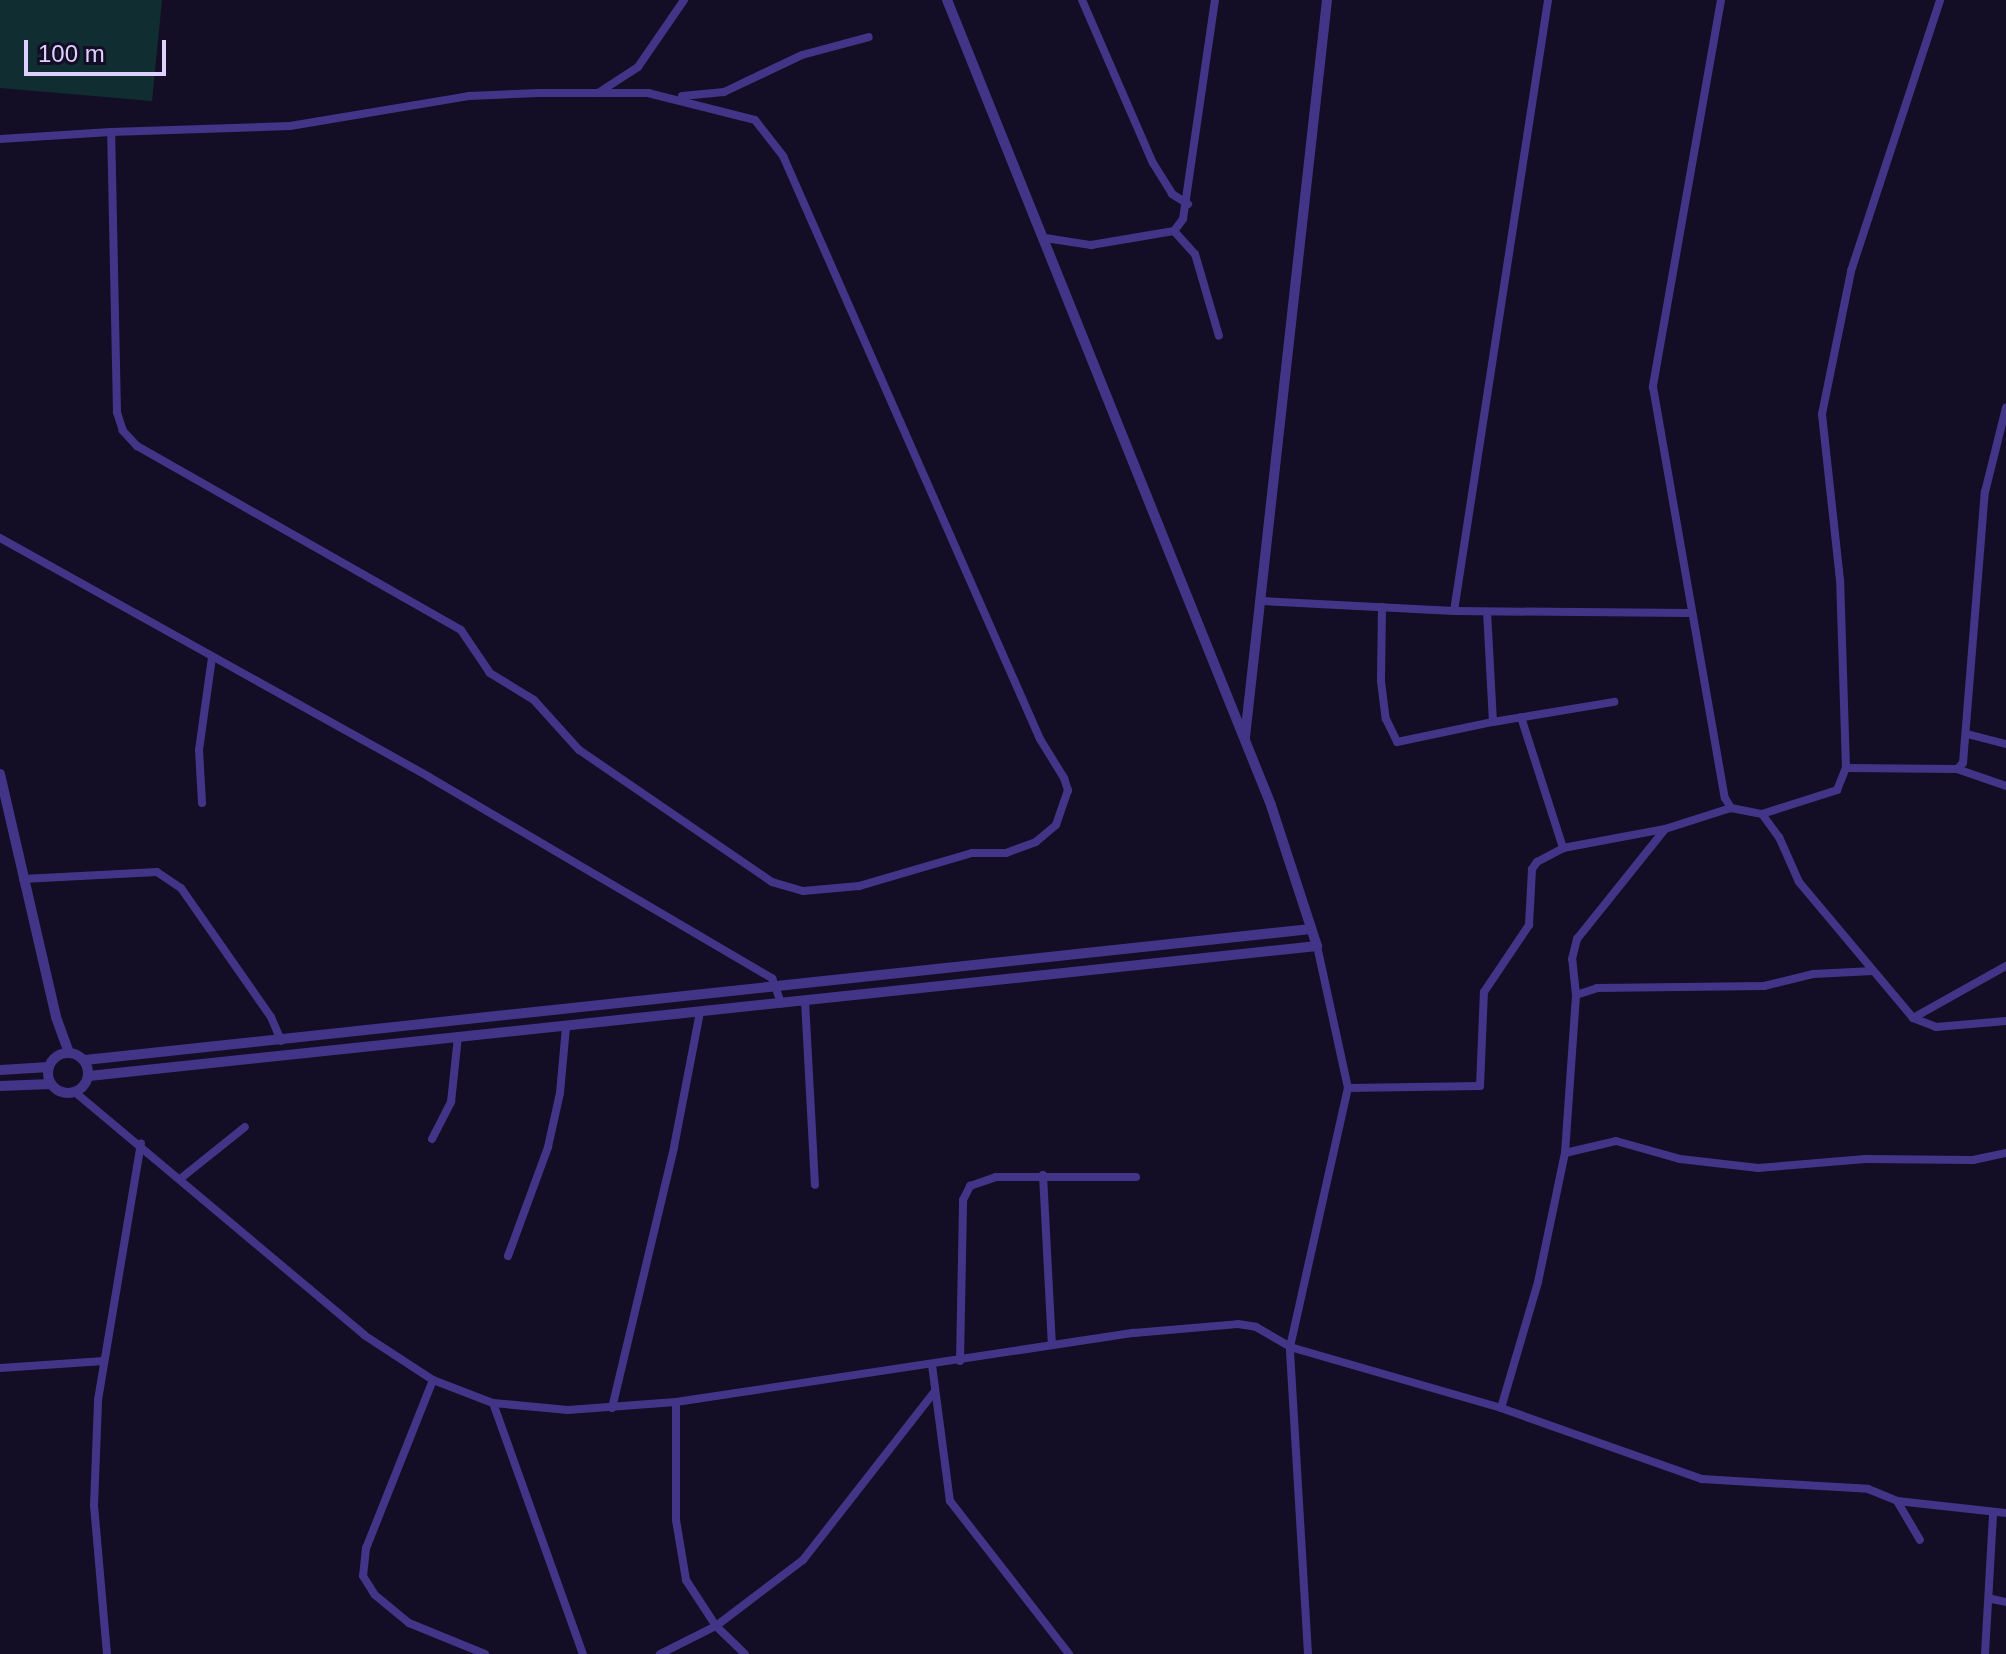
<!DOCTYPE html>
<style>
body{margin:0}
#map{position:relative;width:2006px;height:1654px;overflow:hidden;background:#140d26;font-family:Helvetica,sans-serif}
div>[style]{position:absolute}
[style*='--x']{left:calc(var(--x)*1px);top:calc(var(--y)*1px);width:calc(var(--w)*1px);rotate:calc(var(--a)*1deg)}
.green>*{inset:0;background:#102e31}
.minor>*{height:8px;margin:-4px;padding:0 4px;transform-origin:4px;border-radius:4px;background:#423588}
.tertiary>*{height:10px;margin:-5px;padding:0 5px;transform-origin:5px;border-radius:5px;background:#423588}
.tertiary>.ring{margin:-5px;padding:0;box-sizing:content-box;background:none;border:10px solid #423588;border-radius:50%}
span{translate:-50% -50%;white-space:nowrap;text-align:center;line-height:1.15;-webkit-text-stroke:6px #140d26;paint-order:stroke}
.scale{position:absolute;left:24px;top:40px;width:142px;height:36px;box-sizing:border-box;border:4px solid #ddd2ff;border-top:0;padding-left:10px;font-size:24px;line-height:28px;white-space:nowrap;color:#ddd2ff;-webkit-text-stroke:6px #140d26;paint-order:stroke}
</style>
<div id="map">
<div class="green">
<i style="clip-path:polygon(0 0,162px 0,152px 101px,0 88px)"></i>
</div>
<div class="minor">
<i style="--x:1082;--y:0;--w:178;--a:66.5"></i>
<i style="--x:1153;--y:163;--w:36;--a:58"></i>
<i style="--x:1172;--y:194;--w:19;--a:32"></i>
<i style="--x:1721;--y:0;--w:393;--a:100"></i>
<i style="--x:1653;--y:387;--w:417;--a:80.1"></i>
<i style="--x:1725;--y:798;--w:12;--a:59"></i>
<i style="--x:1731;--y:808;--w:32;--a:11"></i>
<i style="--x:1762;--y:814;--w:29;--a:54"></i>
<i style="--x:1779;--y:837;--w:49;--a:66"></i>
<i style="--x:1799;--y:882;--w:177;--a:50"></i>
<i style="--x:1913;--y:1018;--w:25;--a:21"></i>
<i style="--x:1936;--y:1027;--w:70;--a:-4.9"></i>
<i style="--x:598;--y:93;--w:48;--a:-33"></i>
<i style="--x:638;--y:67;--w:81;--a:-55.5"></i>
<i style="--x:682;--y:96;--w:42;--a:-5.4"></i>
<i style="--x:724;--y:92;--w:86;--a:-25.4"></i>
<i style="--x:802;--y:55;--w:69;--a:-15"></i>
<i style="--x:0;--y:139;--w:111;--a:-3.6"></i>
<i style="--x:111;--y:132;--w:179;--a:-1.9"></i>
<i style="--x:290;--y:126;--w:181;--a:-9.5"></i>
<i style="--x:469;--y:96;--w:70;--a:-2.5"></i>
<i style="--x:539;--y:93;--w:109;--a:0"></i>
<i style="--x:648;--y:93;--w:110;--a:14.2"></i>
<i style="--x:755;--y:120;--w:46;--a:52.1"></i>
<i style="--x:783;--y:156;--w:637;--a:66.21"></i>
<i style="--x:1040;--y:739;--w:46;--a:58.4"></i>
<i style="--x:1064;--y:778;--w:13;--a:72"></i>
<i style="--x:1068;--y:790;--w:37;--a:109"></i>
<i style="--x:1056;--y:825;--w:26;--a:140"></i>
<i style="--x:1036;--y:842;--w:32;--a:160"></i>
<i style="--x:1006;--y:853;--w:34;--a:180"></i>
<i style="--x:972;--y:853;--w:118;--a:163.7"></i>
<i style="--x:859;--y:886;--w:56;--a:174.9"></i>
<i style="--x:803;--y:891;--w:32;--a:-164"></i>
<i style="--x:772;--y:882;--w:234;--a:-145.6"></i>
<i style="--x:579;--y:750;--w:67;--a:-132"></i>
<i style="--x:534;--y:700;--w:52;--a:-148.5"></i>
<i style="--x:490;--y:673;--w:52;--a:-124"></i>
<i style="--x:461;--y:630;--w:373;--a:-150.4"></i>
<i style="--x:137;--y:446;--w:21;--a:-133"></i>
<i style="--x:123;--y:431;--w:20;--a:-108"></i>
<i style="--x:117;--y:412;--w:280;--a:-91.2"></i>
<i style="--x:1174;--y:231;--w:31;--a:48"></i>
<i style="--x:1195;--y:254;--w:85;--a:73.7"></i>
<i style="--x:1045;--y:238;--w:47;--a:8.7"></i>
<i style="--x:1091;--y:245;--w:84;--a:-9.6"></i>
<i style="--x:1174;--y:231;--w:15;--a:-53"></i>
<i style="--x:1183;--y:219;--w:221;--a:-81.7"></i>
<i style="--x:0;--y:538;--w:491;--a:29.1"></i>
<i style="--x:429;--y:777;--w:398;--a:30.4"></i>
<i style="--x:772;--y:978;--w:27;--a:70"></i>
<i style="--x:1262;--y:601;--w:192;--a:3"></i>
<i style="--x:1454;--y:611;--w:236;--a:0.5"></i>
<i style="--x:1382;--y:607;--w:74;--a:90.8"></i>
<i style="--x:1381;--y:681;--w:38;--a:83"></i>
<i style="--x:1386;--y:719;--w:25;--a:64"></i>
<i style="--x:1397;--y:742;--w:98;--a:-11.8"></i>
<i style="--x:1493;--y:722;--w:110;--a:-93.1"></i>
<i style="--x:1454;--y:611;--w:618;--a:-81.25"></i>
<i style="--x:1521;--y:717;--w:138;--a:72.2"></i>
<i style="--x:1493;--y:722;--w:123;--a:-9.4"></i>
<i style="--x:1967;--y:734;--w:40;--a:14.4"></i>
<i style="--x:1846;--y:768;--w:111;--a:0.5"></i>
<i style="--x:1957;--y:769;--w:8;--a:-45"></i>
<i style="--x:1963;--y:763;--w:272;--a:-85.4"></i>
<i style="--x:1985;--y:492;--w:87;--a:-76"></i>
<i style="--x:1957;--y:769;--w:52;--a:19.1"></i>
<i style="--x:202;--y:803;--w:53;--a:-93.2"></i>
<i style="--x:199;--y:750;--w:94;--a:-82"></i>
<i style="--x:1762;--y:814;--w:79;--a:-17.7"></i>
<i style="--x:1837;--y:790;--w:24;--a:-68"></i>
<i style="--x:1846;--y:768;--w:188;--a:-91.8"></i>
<i style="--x:1840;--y:580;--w:167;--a:-96.2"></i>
<i style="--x:1822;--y:414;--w:146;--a:-78.5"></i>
<i style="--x:1851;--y:271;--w:285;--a:-71.8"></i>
<i style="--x:23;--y:879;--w:134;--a:-3"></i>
<i style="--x:157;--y:872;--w:29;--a:34"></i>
<i style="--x:181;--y:888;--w:157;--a:55.1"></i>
<i style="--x:271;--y:1017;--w:26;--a:67"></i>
<i style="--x:1576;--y:995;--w:36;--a:-96"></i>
<i style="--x:1572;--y:959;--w:21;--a:-76"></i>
<i style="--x:1577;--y:939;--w:141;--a:-51.3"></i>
<i style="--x:805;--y:1001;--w:184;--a:86.9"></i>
<i style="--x:1913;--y:1018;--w:107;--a:-29.2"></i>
<i style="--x:1348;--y:1088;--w:132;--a:-0.9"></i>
<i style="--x:1480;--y:1086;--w:94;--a:-87.6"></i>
<i style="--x:1484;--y:992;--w:81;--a:-56.1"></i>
<i style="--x:1529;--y:925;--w:56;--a:-86.9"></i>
<i style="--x:1532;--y:869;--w:9;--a:-54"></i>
<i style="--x:1537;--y:862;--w:30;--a:-28"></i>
<i style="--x:1563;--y:848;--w:104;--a:-10.6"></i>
<i style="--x:1665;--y:829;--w:69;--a:-17.7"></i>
<i style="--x:76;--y:1093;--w:376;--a:40"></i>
<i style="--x:364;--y:1335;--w:82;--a:33.1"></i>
<i style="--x:433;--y:1380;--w:64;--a:21"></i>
<i style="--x:493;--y:1403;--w:75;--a:5.3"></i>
<i style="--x:568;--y:1410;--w:108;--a:-4.2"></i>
<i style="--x:676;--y:1402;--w:463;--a:-8.6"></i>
<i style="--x:1134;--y:1333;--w:104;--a:-4.9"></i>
<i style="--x:1238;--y:1324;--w:18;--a:9"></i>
<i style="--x:1256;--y:1327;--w:39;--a:30"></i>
<i style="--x:1290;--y:1347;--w:220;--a:16.1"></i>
<i style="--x:1501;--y:1408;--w:213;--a:19.5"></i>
<i style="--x:1702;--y:1479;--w:166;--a:3.4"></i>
<i style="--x:1868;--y:1489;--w:31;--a:22"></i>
<i style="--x:1897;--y:1501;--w:110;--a:6.3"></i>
<i style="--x:432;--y:1139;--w:42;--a:-62.8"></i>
<i style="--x:451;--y:1102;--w:65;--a:-83.9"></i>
<i style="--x:1565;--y:1153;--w:52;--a:-13.2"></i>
<i style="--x:1616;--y:1141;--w:66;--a:15.7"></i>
<i style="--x:1680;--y:1159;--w:79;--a:6.6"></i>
<i style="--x:1758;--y:1168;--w:108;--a:-4.8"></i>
<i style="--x:1866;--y:1159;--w:107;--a:0.5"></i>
<i style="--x:1973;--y:1160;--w:34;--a:-12"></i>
<i style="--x:1043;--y:1175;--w:170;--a:87"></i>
<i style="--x:180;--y:1179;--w:83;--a:-38.7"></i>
<i style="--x:508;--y:1256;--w:116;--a:-69.8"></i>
<i style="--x:548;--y:1147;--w:55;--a:-77.5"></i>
<i style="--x:560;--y:1093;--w:66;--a:-84.8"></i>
<i style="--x:960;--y:1361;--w:161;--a:-88.9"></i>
<i style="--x:963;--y:1200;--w:16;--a:-63"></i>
<i style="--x:970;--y:1186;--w:28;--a:-19"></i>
<i style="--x:996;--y:1177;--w:140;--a:0"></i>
<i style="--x:932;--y:1365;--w:137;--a:82.5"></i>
<i style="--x:950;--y:1501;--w:194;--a:52.1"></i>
<i style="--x:0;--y:1368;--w:104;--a:-3.9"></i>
<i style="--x:433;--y:1380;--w:181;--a:111.7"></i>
<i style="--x:366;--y:1548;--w:28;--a:96"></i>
<i style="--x:363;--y:1576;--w:22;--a:58"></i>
<i style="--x:375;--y:1595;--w:44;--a:39.5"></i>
<i style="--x:409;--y:1623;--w:82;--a:22.2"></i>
<i style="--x:676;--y:1402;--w:118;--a:90"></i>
<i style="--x:676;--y:1520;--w:61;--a:80.5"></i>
<i style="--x:686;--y:1580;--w:55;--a:56.9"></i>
<i style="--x:716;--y:1626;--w:40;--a:44"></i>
<i style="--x:493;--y:1403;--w:267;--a:70.3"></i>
<i style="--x:612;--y:1408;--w:268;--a:-76.6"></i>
<i style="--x:674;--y:1147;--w:137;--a:-79.1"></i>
<i style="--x:1501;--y:1408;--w:131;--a:-73.6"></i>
<i style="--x:1538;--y:1282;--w:132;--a:-78.2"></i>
<i style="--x:1565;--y:1153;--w:158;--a:-86"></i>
<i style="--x:1576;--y:995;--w:22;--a:-18"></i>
<i style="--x:1597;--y:988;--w:167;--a:-0.7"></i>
<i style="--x:1764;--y:986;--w:50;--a:-13.8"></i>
<i style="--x:1813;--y:974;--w:60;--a:-2.9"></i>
<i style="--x:1897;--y:1501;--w:45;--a:59.5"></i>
<i style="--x:1992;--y:1599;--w:14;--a:12"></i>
<i style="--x:107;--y:1654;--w:149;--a:-95"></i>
<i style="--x:94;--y:1506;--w:106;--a:-87.8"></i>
<i style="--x:98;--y:1400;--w:260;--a:-80.5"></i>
<i style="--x:660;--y:1654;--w:63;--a:-26.6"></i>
<i style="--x:716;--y:1626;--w:109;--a:-37.2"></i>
<i style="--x:803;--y:1560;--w:214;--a:-52"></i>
<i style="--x:1308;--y:1654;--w:308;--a:-93.4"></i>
<i style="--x:1290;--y:1347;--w:265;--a:-77.4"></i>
<i style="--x:1348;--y:1088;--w:145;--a:-102.3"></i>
<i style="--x:1985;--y:1654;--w:139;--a:-86.7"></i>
</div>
<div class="tertiary">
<i style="--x:1245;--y:737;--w:742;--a:-83.65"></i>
<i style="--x:0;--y:774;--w:249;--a:77"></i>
<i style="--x:56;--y:1017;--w:38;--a:70"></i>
<i class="ring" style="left:48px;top:1053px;width:30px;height:30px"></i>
<i style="--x:85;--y:1060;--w:1233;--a:-6.1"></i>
<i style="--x:0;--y:1070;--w:49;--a:-3.5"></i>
<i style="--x:89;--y:1076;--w:1235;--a:-6.04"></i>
<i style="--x:1317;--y:946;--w:148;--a:-108.1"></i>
<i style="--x:1271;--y:805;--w:868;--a:-111.92"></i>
<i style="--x:0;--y:1086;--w:51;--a:-2.2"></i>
</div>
<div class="scale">100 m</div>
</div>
